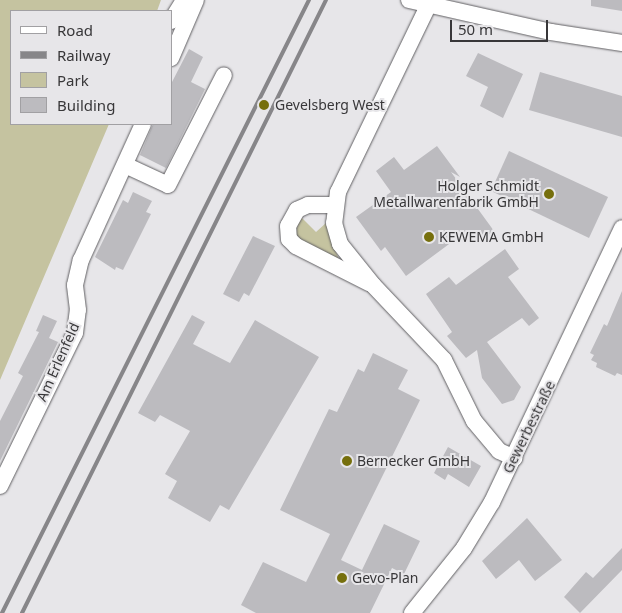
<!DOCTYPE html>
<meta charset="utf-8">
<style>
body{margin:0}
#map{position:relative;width:622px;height:613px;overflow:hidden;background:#e7e6e9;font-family:"Noto Sans",sans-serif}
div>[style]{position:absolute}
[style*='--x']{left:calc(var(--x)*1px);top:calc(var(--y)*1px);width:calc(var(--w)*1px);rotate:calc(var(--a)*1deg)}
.green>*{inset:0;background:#c5c3a0}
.building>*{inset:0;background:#bcbbbf}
.roads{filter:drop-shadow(0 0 1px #616063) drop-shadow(0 0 1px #616063)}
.minor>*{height:16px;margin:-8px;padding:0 8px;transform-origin:8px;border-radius:8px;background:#fff}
.rail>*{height:4px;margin:-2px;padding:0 2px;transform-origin:2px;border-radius:2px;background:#878689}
.dots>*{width:14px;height:14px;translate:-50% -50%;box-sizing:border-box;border:2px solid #e7e6e9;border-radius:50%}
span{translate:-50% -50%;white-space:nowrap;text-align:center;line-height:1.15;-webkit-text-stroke:4px #e7e6e9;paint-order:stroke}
.poi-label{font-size:14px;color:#383739}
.left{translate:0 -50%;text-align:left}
.right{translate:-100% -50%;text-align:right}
.street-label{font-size:14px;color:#383739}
.legend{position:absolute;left:10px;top:10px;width:162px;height:115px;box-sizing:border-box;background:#e7e6e9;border:1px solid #a1a0a3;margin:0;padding:6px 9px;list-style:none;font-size:15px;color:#383739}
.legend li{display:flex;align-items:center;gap:10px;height:25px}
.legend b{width:25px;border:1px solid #a1a0a3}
.scale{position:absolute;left:450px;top:20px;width:98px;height:22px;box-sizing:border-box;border:2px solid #383739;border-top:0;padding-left:6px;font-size:15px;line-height:18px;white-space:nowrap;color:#383739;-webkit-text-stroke:4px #e7e6e9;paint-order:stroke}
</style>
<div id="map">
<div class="green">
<i style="clip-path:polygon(0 0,161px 0,157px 11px,11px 11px,11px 124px,109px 124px,0 380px)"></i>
<i style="clip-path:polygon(300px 216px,316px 232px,326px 223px,339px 260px,301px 242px,295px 236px)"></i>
</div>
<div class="building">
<i style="clip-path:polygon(591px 0,622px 0,622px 11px,591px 6px)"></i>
<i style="clip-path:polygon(189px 49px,203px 57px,191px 82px,205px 89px,166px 168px,140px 155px,153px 124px,171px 124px,171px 84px)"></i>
<i style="clip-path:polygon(478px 53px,523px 74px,503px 118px,480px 106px,488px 87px,466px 76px)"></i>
<i style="clip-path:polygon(540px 72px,622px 96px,622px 137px,529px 110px)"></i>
<i style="clip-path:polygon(437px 146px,460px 177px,451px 172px,494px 231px,477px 243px,468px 230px,406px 276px,385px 247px,381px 251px,356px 217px,391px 192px,376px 171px,394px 157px,404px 170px)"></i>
<i style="clip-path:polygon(509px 151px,608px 197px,589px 238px,491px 191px)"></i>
<i style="clip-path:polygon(133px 192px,152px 201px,146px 212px,151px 214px,123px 270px,116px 267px,115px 270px,95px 257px,123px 200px,128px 203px)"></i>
<i style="clip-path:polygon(253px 236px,275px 246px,249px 296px,244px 293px,239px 302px,223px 294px)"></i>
<i style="clip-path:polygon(505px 249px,519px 269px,508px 277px,539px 318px,529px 326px,522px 318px,487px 342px,521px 387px,514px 400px,502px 404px,482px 378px,477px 350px,466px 358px,447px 336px,452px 332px,426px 294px,449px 277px,456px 285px)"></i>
<i style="clip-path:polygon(622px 291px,622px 375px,617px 373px,615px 376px,596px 367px,597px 363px,591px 360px,594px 355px,590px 353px,604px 324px,607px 326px)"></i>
<i style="clip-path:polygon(43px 315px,57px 321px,49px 338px,58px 342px,0 461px,0 421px,23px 376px,18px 373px,39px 332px,36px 331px)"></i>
<i style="clip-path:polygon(192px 315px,205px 322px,193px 344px,230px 363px,255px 320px,319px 357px,229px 510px,220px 505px,210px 522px,168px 498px,177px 481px,165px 474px,190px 431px,160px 415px,155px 422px,138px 413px)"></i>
<i style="clip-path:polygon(373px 353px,408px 370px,398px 389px,420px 400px,341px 560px,362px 570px,384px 524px,420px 541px,404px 574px,392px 568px,370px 613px,256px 613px,241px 605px,263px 562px,306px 582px,330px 534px,280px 510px,329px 409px,337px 412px,358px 369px,364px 372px)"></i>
<i style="clip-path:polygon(448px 447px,481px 466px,469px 487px,448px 474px,445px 480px,434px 473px)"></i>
<i style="clip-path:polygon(527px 518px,562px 560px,535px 581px,519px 560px,496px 579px,482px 561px)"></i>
<i style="clip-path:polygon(622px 548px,622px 570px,580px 613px,564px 597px,586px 572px,593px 578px)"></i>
</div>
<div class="roads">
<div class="minor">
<i style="--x:409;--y:0;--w:146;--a:12.7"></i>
<i style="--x:551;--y:32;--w:72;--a:8.8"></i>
<i style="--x:428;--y:6;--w:207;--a:115.8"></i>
<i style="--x:338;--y:192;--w:31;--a:97"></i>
<i style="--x:334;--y:223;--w:22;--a:74"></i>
<i style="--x:340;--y:244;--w:53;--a:51.2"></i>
<i style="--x:373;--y:285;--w:103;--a:46.6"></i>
<i style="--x:444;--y:360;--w:68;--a:63.8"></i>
<i style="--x:474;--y:421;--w:39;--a:50"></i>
<i style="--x:499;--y:451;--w:17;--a:24"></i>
<i style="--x:171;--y:21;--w:25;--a:-58"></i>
<i style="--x:171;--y:58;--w:63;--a:-66.7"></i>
<i style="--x:125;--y:165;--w:47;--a:24.9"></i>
<i style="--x:168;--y:185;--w:123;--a:-63"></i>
<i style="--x:335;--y:205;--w:27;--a:180"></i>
<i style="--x:308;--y:205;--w:12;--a:156"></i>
<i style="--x:297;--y:210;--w:18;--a:119"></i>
<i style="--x:288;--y:226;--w:13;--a:86"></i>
<i style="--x:289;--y:239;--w:10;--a:45"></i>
<i style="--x:296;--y:246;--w:82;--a:26.9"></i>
<i style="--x:0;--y:486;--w:170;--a:-63.9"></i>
<i style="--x:75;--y:333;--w:23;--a:-83"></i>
<i style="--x:78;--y:310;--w:25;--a:-97"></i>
<i style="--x:75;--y:285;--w:26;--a:-77"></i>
<i style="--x:81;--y:260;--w:149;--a:-65.5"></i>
<i style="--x:412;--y:613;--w:83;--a:-51.3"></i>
<i style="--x:464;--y:548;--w:54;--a:-58.7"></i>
<i style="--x:492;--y:502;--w:303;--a:-64.6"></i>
</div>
</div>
<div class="rail">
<i style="--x:2;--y:613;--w:686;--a:-63.4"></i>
<i style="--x:22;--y:613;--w:684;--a:-63.62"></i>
</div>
<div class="dots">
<i style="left:264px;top:105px;background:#766f0d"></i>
<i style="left:549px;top:194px;background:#766f0d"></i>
<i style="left:429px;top:237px;background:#766f0d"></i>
<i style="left:347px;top:461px;background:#766f0d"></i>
<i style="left:342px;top:578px;background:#766f0d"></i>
</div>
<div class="poi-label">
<span class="left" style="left:275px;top:105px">Gevelsberg West</span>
<span class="right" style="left:539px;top:194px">Holger Schmidt<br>Metallwarenfabrik GmbH</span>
<span class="left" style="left:439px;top:237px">KEWEMA GmbH</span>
<span class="left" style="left:357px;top:461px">Bernecker GmbH</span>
<span class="left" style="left:352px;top:578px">Gevo-Plan</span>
</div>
<div class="street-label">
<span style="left:58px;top:362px;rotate:-66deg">Am Erlenfeld</span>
<span style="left:529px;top:427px;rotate:-64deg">Gewerbestraße</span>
</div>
<ul class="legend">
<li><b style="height:6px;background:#fff"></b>Road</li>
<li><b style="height:6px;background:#878689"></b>Railway</li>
<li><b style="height:14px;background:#c5c3a0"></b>Park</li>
<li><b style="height:14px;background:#bcbbbf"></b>Building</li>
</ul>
<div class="scale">50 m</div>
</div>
